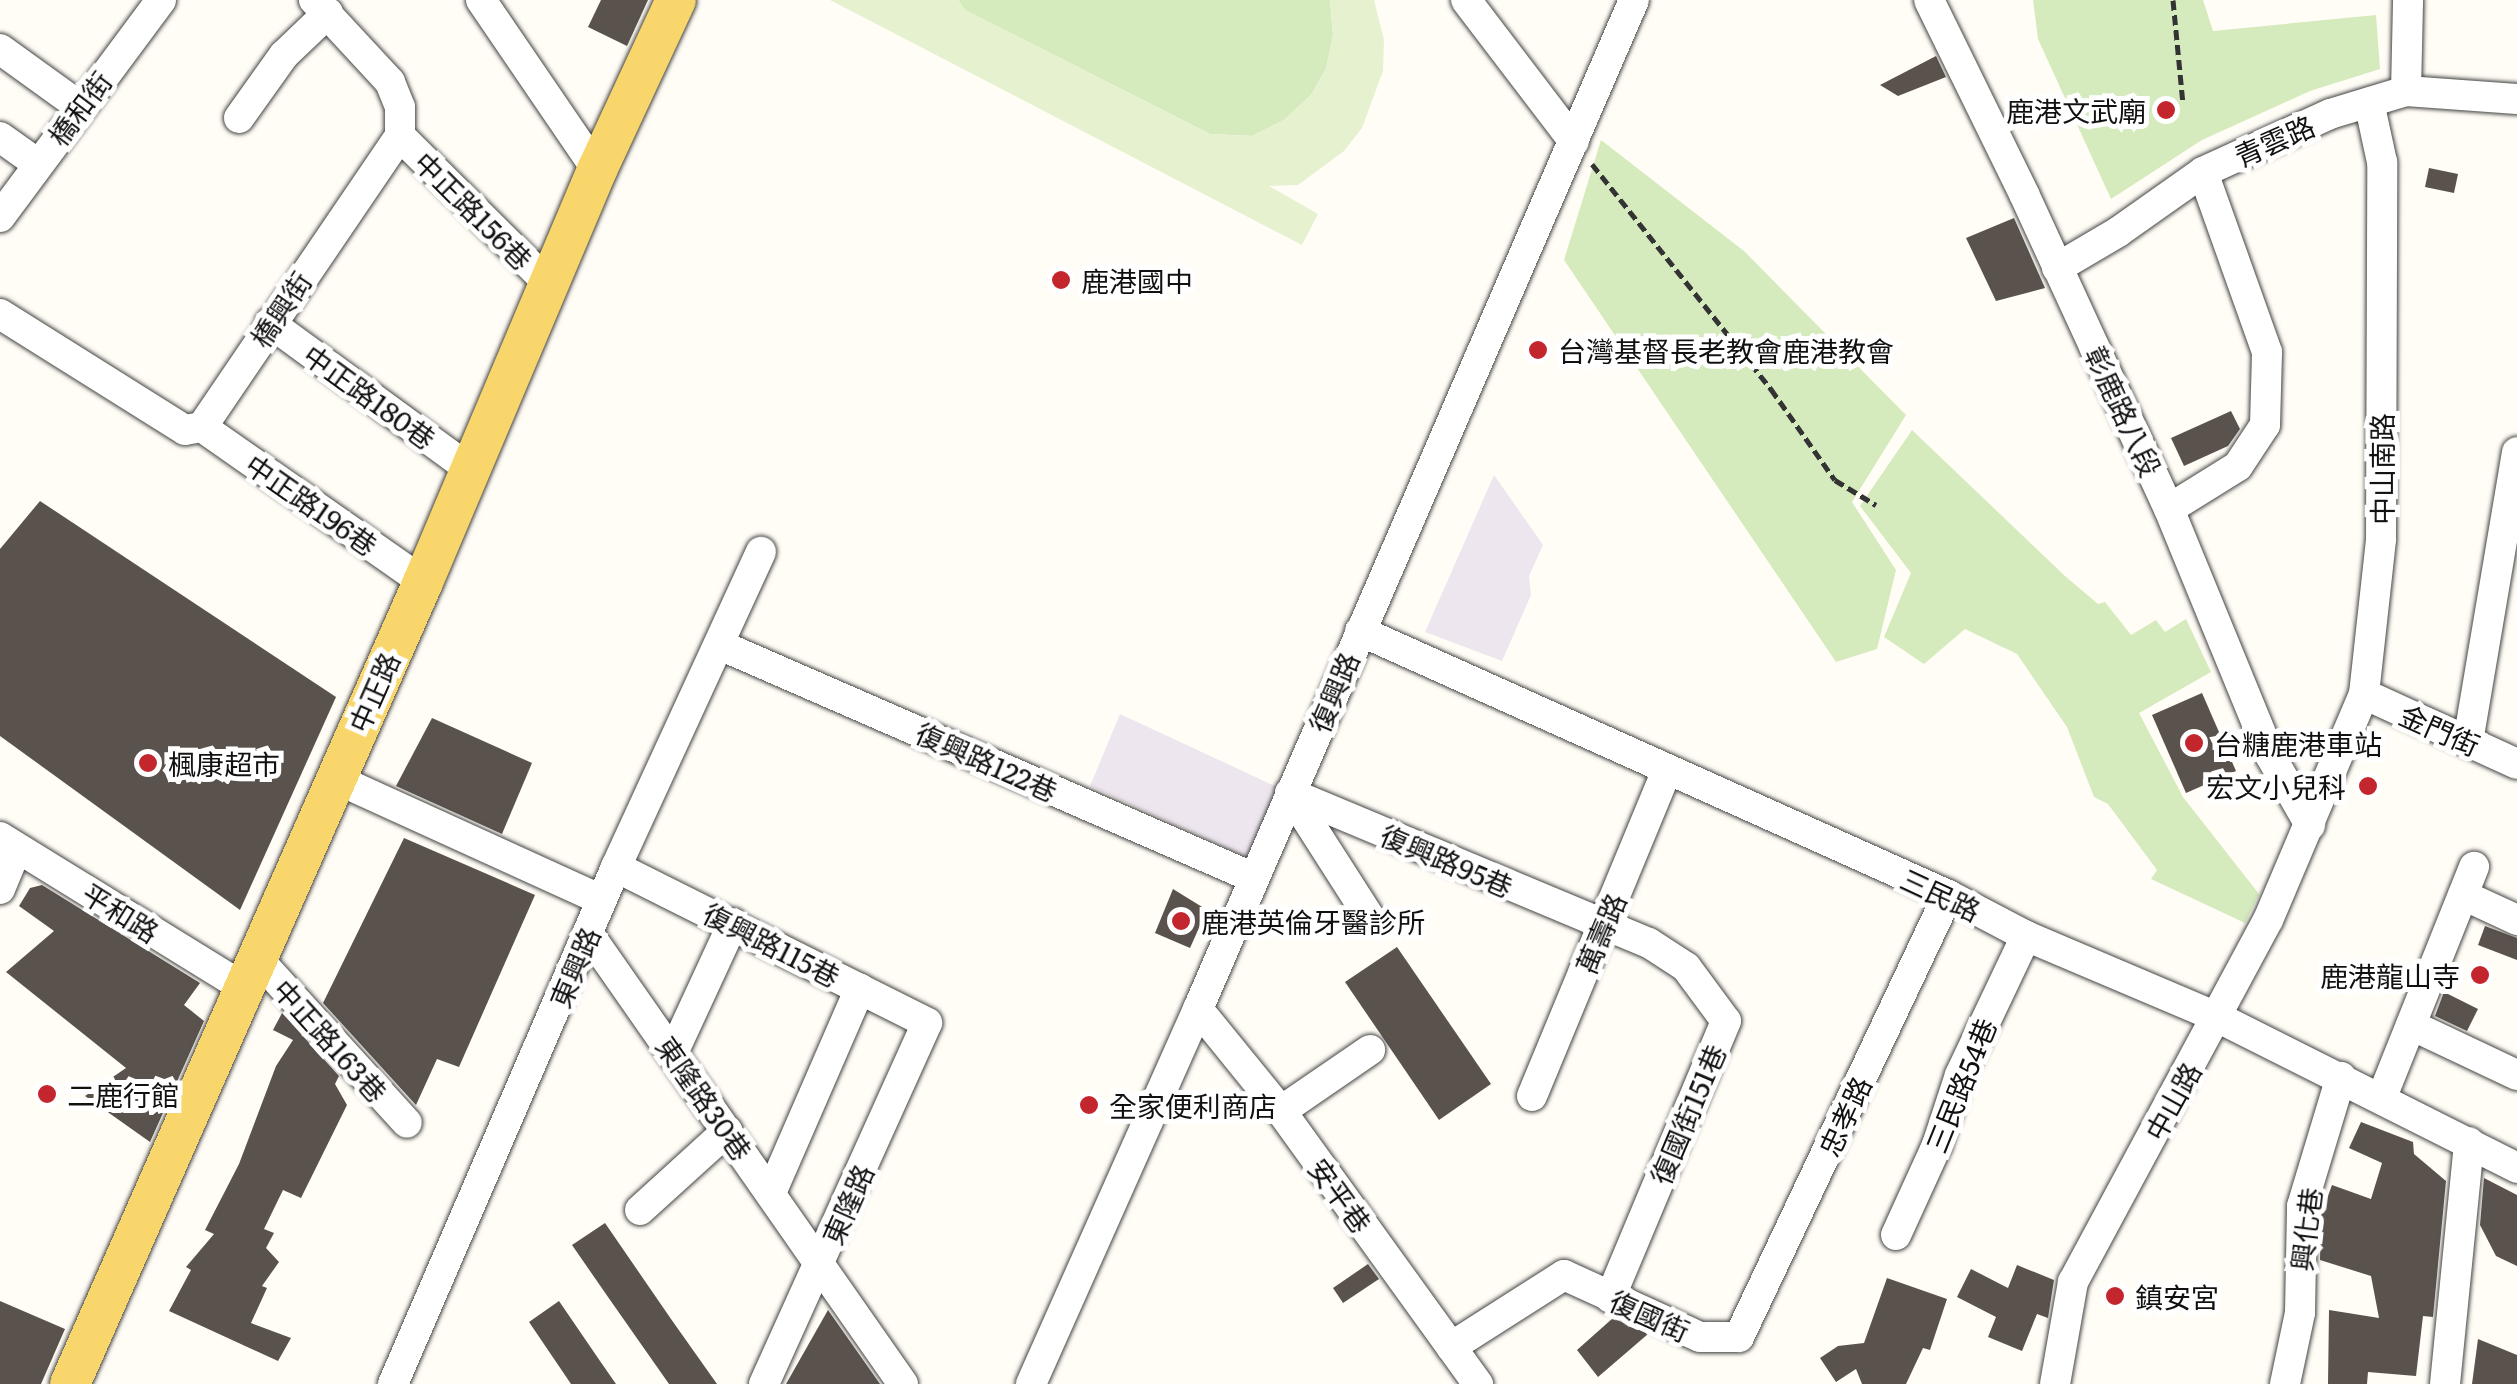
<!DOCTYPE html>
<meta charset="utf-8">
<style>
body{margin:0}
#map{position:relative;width:2517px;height:1384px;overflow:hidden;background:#fffdf5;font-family:Literata,"Noto Sans TC",serif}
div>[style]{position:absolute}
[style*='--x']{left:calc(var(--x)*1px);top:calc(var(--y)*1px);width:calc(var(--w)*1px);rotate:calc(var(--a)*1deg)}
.industrial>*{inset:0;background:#eee6ef}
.green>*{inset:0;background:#d5ebbd}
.pitch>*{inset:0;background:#e6f2cf}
.building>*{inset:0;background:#5a524d}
.path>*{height:5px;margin-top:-2.5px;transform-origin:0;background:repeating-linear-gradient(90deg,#333 0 10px,transparent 0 15px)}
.roads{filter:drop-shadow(0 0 2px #444) drop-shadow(0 0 2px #444)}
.minor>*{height:30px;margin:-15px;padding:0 15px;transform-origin:15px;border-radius:15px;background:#fff}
.major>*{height:40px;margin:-20px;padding:0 20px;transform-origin:20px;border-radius:20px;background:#f9d66b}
.dots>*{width:28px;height:28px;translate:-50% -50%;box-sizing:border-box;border:5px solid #fff;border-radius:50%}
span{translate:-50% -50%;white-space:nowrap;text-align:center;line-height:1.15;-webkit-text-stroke:10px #fff;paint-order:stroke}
.street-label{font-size:28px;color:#111}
.poi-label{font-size:28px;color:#111}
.right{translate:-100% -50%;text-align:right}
.left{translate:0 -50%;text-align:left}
</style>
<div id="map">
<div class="industrial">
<i style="clip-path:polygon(1494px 475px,1543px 545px,1529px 576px,1531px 595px,1502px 661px,1425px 632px)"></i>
<i style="clip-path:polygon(1120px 714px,1290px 793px,1249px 858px,1090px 786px)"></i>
</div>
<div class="green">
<i style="clip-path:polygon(958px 0,1330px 0,1333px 35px,1326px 69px,1311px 95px,1284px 120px,1252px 136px,1210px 134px,965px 10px)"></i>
<i style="clip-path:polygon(2033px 0,2203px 0,2213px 31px,2376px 15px,2380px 69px,2310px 91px,2202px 140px,2111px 199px,2038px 39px)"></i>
<i style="clip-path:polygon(1601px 140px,1744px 251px,1906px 415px,1852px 502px,1896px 570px,1877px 649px,1836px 662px,1564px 260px)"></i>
<i style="clip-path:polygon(1912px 430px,2065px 576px,2098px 604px,2105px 602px,2131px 635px,2156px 620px,2165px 632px,2186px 619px,2211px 672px,2139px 713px,2183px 797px,2259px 894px,2245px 923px,2151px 879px,2157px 870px,2108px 804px,2094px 797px,2067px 727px,2017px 654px,1965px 629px,1924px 664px,1884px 637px,1911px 573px,1860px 506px)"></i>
</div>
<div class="pitch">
<i style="clip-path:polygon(830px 0,958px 0,965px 10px,1210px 134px,1252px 136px,1284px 120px,1311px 95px,1326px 69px,1333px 35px,1330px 0,1374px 0,1384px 40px,1383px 71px,1362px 128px,1344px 151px,1298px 185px,1269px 186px,1318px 214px,1302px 245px)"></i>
</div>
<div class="building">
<i style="clip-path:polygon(601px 0,648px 0,627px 46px,588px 27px)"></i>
<i style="clip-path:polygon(1936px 56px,1946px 77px,1898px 96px,1880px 85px)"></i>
<i style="clip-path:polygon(2429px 168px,2458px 174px,2454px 193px,2425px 187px)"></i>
<i style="clip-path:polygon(2014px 218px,2045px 288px,1996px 301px,1966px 238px)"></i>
<i style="clip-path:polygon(2231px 411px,2240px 429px,2228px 446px,2184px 466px,2171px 438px)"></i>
<i style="clip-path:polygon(40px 501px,336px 697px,240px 910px,0 736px,0 549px)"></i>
<i style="clip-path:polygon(2202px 693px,2236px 771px,2186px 793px,2152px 715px)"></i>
<i style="clip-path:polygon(432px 718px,532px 763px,502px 834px,396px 786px)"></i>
<i style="clip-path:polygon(404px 838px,535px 895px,459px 1067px,437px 1059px,416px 1105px,323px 1003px)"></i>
<i style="clip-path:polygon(42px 885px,200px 983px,184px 1005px,204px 1021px,150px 1142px,85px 1096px,126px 1068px,6px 972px,54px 931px,19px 906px,30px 888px)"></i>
<i style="clip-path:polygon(1173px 889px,1207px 910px,1190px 948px,1155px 933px)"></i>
<i style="clip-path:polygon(2485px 926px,2517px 938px,2517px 960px,2478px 945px)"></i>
<i style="clip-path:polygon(1397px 947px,1491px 1084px,1439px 1120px,1345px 982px)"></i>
<i style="clip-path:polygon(2444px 992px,2478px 1009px,2467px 1031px,2435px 1016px)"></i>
<i style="clip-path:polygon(282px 1013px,339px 1076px,335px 1084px,347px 1105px,301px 1198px,283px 1190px,264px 1229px,274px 1233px,266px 1248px,279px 1262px,262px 1286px,267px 1288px,251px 1323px,291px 1338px,278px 1361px,169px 1311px,191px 1270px,186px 1267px,214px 1234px,205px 1230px,239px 1164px,276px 1066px,293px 1040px,273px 1030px)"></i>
<i style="clip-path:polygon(2361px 1122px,2413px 1142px,2414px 1154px,2446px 1181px,2433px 1317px,2423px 1316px,2416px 1376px,2368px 1372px,2367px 1384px,2328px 1384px,2329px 1310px,2379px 1318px,2371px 1276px,2320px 1260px,2321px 1215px,2332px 1185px,2371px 1199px,2382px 1163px,2349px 1148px)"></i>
<i style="clip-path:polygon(2484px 1178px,2517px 1195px,2517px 1266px,2496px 1256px,2480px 1225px)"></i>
<i style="clip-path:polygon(605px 1223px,671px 1319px,717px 1384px,669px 1384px,608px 1297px,572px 1245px)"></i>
<i style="clip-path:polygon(1368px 1264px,1379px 1279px,1343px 1303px,1333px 1288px)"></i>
<i style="clip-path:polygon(2017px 1265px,2054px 1280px,2048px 1318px,2037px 1314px,2022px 1351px,1988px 1337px,1996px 1317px,1957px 1297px,1971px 1269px,2008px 1288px)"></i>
<i style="clip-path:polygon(1887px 1278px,1947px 1299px,1930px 1350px,1923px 1348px,1906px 1384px,1862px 1384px,1856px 1369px,1836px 1382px,1820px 1358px,1838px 1346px,1864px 1343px)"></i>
<i style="clip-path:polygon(0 1301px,65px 1329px,41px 1384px,0 1384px)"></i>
<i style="clip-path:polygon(559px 1301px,600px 1361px,616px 1384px,571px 1384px,529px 1322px)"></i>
<i style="clip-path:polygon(828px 1310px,880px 1384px,786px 1384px)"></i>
<i style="clip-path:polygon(1613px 1318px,1648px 1334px,1598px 1377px,1577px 1350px)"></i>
<i style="clip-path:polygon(2478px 1339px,2517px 1355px,2517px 1384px,2472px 1384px)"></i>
</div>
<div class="path">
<i style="--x:2173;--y:0;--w:104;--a:84.5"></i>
<i style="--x:1592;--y:164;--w:288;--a:51.5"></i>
<i style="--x:1771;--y:389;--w:111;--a:54.9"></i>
<i style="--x:1835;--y:480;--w:48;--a:31.4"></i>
</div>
<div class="roads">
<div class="minor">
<i style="--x:481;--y:0;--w:206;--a:55.7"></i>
<i style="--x:1466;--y:0;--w:178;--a:52.7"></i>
<i style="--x:1929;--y:0;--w:216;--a:63.9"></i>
<i style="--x:2024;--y:194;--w:347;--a:65.3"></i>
<i style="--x:2169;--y:509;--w:266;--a:67.7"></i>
<i style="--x:2270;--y:755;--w:81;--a:60.3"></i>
<i style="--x:0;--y:49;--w:97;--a:35.8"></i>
<i style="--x:2406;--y:91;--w:91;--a:-88.7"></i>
<i style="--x:239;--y:118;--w:77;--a:-54.5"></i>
<i style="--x:284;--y:55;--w:61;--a:-43.7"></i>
<i style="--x:400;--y:136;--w:210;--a:44.8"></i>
<i style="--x:0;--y:137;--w:47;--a:35.4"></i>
<i style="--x:0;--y:217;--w:270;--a:-53.4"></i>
<i style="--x:2057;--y:268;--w:71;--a:-30.5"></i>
<i style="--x:2118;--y:232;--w:104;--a:-35.2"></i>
<i style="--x:2203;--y:172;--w:140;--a:-24.5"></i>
<i style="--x:2330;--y:114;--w:79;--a:-16.8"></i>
<i style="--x:2406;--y:91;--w:111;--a:4.1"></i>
<i style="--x:0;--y:314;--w:218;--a:32.1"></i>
<i style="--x:185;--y:430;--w:17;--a:-10"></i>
<i style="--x:202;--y:427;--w:352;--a:-55.8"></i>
<i style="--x:400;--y:136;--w:29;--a:-90"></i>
<i style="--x:400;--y:107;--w:27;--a:-112"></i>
<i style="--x:390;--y:82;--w:112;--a:-132.8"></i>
<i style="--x:270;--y:323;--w:249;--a:36.2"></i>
<i style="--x:202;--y:427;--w:270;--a:35"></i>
<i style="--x:2169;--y:509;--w:81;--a:-31.9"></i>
<i style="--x:2238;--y:466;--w:49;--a:-56.6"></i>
<i style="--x:2265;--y:425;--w:73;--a:-88.4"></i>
<i style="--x:2267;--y:352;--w:191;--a:-109.6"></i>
<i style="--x:1360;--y:631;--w:645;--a:24.18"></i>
<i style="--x:1948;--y:895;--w:88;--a:27.7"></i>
<i style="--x:2026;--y:936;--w:207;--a:23"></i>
<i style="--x:2217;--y:1017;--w:336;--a:26.7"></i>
<i style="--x:720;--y:645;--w:583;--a:23.57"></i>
<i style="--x:2364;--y:694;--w:168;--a:24.6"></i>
<i style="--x:2468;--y:742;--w:294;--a:-80.4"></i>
<i style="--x:334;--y:778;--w:294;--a:24.5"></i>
<i style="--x:1290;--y:793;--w:389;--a:22.7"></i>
<i style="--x:1649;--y:943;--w:44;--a:33"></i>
<i style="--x:1686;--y:967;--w:67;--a:53.5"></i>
<i style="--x:1726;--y:1021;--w:300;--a:112.7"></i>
<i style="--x:1290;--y:793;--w:145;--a:57.4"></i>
<i style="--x:0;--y:837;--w:283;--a:31.7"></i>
<i style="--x:616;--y:867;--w:348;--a:26.6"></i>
<i style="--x:927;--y:1023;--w:396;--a:114.3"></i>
<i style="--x:0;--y:889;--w:44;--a:-67.5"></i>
<i style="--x:2463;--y:895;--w:60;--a:24.8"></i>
<i style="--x:588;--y:933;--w:550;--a:55.07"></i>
<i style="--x:256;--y:957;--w:224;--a:47.7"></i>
<i style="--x:1198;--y:1009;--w:132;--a:50.9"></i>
<i style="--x:1281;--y:1111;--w:337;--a:54.2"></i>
<i style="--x:2411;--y:1025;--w:117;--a:25.3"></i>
<i style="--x:673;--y:1053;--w:143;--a:-65.2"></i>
<i style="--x:1532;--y:1096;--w:353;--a:-67.5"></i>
<i style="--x:2382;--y:1097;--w:248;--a:-68.2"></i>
<i style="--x:1281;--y:1111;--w:108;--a:-34.4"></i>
<i style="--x:771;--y:1193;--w:223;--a:-66.5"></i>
<i style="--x:640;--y:1210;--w:118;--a:-42.2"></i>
<i style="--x:1896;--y:1235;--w:99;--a:-65.5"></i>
<i style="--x:1937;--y:1145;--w:74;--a:-71.8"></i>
<i style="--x:1960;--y:1075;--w:154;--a:-64.6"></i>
<i style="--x:1451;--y:1347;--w:134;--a:-32.5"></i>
<i style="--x:1564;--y:1275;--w:149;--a:24.5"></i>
<i style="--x:1700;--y:1337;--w:39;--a:0"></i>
<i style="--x:1739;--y:1337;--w:489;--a:-64.7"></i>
<i style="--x:393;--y:1384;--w:563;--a:-66.67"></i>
<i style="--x:616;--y:867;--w:347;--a:-65.3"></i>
<i style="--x:1031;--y:1384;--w:411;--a:-66"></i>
<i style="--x:1198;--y:1009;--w:1099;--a:-66.63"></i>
<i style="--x:2055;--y:1384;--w:104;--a:-80"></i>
<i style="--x:2073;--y:1282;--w:411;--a:-61.7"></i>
<i style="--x:2268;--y:920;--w:246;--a:-67"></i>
<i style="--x:2364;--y:694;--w:156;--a:-83.7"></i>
<i style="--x:2381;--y:539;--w:377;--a:-89.8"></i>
<i style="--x:2382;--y:162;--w:61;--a:-102.2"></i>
<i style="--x:2285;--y:1384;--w:73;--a:-78.1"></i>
<i style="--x:2300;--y:1313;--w:107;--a:-88.9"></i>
<i style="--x:2302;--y:1206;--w:135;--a:-73.2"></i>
<i style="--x:2445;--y:1384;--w:243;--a:-84.3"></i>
</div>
<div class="major">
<i style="--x:70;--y:1384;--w:876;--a:-66.24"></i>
<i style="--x:423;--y:582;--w:447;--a:-67.1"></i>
<i style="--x:597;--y:170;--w:187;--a:-65.1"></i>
</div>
</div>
<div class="dots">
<i style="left:2166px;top:110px;background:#c4262e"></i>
<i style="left:1061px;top:280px;background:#c4262e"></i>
<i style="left:1538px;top:350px;background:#c4262e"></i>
<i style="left:2194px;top:743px;background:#c4262e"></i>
<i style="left:148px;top:763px;background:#c4262e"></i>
<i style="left:2368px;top:786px;background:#c4262e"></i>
<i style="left:1181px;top:921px;background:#c4262e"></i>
<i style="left:2480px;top:975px;background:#c4262e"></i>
<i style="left:47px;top:1094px;background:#c4262e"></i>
<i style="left:1089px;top:1105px;background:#c4262e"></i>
<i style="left:2115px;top:1296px;background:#c4262e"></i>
</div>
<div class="street-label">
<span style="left:79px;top:108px;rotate:-53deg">橋和街</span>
<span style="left:2274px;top:140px;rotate:-24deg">青雲路</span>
<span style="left:474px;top:210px;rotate:45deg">中正路156巷</span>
<span style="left:280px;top:309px;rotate:-56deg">橋興街</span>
<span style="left:370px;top:396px;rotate:36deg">中正路180巷</span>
<span style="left:2124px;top:411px;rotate:65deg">彰鹿路八段</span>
<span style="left:2381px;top:469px;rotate:-90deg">中山南路</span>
<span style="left:312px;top:504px;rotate:35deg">中正路196巷</span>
<span style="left:373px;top:692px;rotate:-66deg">中正路</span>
<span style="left:1333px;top:692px;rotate:-67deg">復興路</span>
<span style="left:2440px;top:729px;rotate:24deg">金門街</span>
<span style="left:987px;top:761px;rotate:24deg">復興路122巷</span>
<span style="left:1447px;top:860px;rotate:23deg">復興路95巷</span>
<span style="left:1941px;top:894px;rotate:25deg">三民路</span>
<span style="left:121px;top:912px;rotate:32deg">平和路</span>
<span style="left:1600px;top:933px;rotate:-67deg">萬壽路</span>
<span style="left:772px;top:944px;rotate:27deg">復興路115巷</span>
<span style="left:574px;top:967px;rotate:-67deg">東興路</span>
<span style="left:331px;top:1040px;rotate:48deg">中正路163巷</span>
<span style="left:1960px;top:1085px;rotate:-68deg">三民路54巷</span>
<span style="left:705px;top:1098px;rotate:55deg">東隆路30巷</span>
<span style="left:2172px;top:1101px;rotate:-61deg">中山路</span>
<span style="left:1687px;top:1114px;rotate:-67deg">復國街151巷</span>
<span style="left:1844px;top:1116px;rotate:-65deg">忠孝路</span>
<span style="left:1341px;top:1195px;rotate:54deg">安平巷</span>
<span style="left:847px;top:1204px;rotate:-66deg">東隆路</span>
<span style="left:2305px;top:1229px;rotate:-83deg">興化巷</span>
<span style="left:1650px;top:1315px;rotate:24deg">復國街</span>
</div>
<div class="poi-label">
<span class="right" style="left:2146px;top:110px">鹿港文武廟</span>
<span class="left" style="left:1081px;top:280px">鹿港國中</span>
<span class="left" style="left:1558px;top:350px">台灣基督長老教會鹿港教會</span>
<span class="left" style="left:2214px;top:743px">台糖鹿港車站</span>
<span class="left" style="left:168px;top:763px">楓康超市</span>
<span class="right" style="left:2346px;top:786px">宏文小兒科</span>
<span class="left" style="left:1201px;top:921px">鹿港英倫牙醫診所</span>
<span class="right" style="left:2460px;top:975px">鹿港龍山寺</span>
<span class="left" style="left:67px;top:1094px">二鹿行館</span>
<span class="left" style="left:1109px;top:1105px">全家便利商店</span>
<span class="left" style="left:2135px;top:1296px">鎮安宮</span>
</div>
</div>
